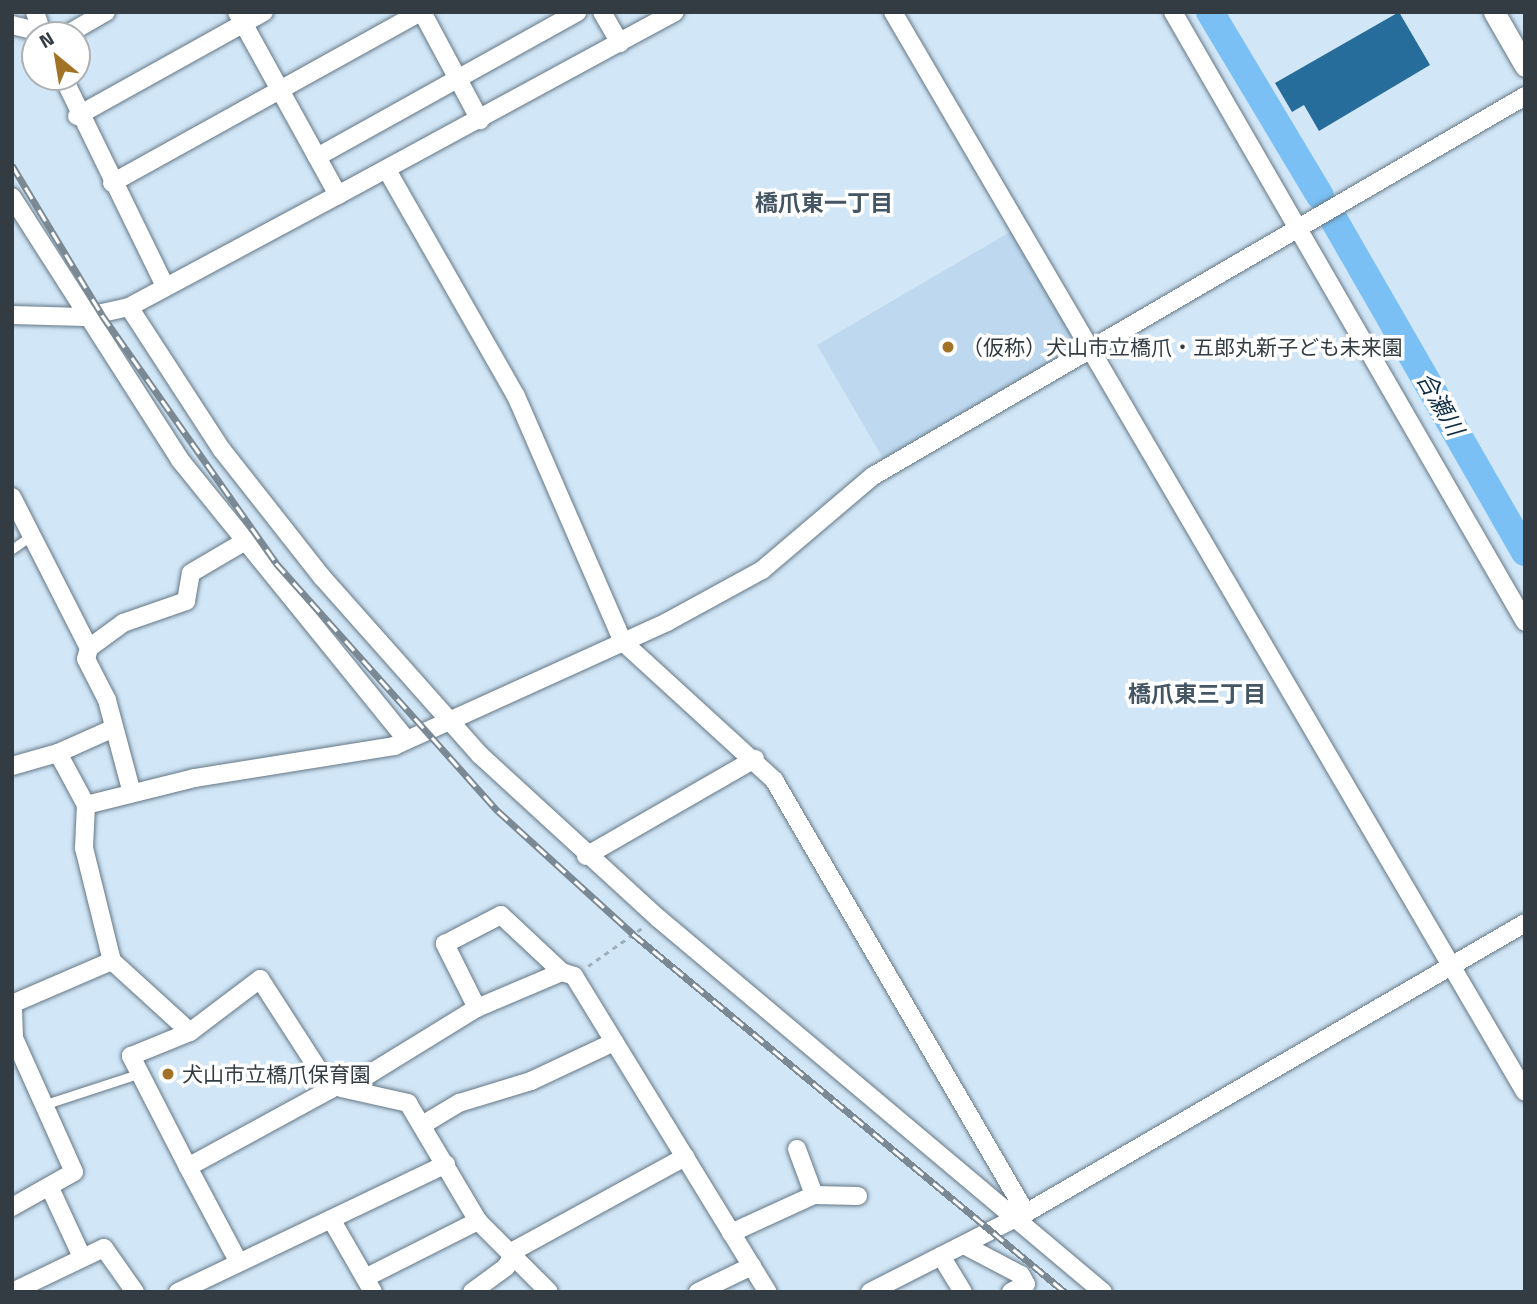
<!DOCTYPE html>
<meta charset="utf-8">
<style>
body{margin:0}
#map{position:relative;width:1537px;height:1304px;overflow:hidden;background:#d1e6f6;font-family:"Titillium Web","Noto Sans JP",sans-serif}
div>[style]{position:absolute}
[style*='--x']{left:calc(var(--x)*1px);top:calc(var(--y)*1px);width:calc(var(--w)*1px);rotate:calc(var(--a)*1deg)}
.built>*{inset:0;background:#bed9ef}
.river>*{height:28px;margin:-14px;padding:0 14px;transform-origin:14px;border-radius:14px;background:#7ac0f4}
.building>*{inset:0;background:#266d9c}
.path>*{height:2.5px;margin-top:-1.25px;transform-origin:0;background:repeating-linear-gradient(90deg,#9fb0bd 0 5px,transparent 0 10px)}
.roads{filter:drop-shadow(0 0 2px #647786) drop-shadow(0 0 2px #647786)}
.service>*{height:9px;margin:-4.5px;padding:0 4.5px;transform-origin:4.5px;border-radius:4.5px;background:#fff}
.minor>*{height:18px;margin:-9px;padding:0 9px;transform-origin:9px;border-radius:9px;background:#fff}
.tertiary>*{height:21px;margin:-10.5px;padding:0 10.5px;transform-origin:10.5px;border-radius:10.5px;background:#fff}
.rail>*{height:7px;margin-top:-3.5px;transform-origin:0;background:repeating-linear-gradient(90deg,#fff 0 13px,#7a8993 0 26px);box-sizing:border-box;border-block:2px solid #7a8993}
.dots>*{width:19px;height:19px;translate:-50% -50%;box-sizing:border-box;border:4px solid #fff;border-radius:50%}
span{translate:-50% -50%;white-space:nowrap;text-align:center;line-height:1.15;-webkit-text-stroke:7px #fff;paint-order:stroke}
.poi-label{font-size:21px;color:#333c42}
.left{translate:0 -50%;text-align:left}
.neighbourhood-label{font-size:23px;color:#445664;font-weight:700}
.water-label{font-size:23px;color:#0f2e43;font-style:italic}
.frame{position:absolute;inset:0;border:14px solid #333c42;pointer-events:none}
.north{position:absolute;left:21px;top:21px;width:70px;height:70px;box-sizing:border-box;background:#fff;border:2px solid #adb1b3;border-radius:50%;rotate:330deg;font-size:19px;font-weight:700;line-height:28px;text-align:center;color:#333c42}
.north::after{content:'';display:block;margin:auto;width:24px;height:32px;background:#a27326;clip-path:polygon(50% 0,100% 100%,50% 72%,0 100%)}
</style>
<div id="map">
<div class="built">
<i style="clip-path:polygon(1015px 229px,1080px 341px,1078px 350px,885px 462px,817px 345px)"></i>
</div>
<div class="river">
<i style="--x:1210;--y:12;--w:214;--a:59.1"></i>
<i style="--x:1334;--y:220;--w:383;--a:60.1"></i>
</div>
<div class="building">
<i style="clip-path:polygon(1399px 12px,1430px 65px,1319px 131px,1304px 105px,1292px 112px,1275px 83px)"></i>
</div>
<div class="path">
<i style="--x:588;--y:966;--w:66;--a:-35.1"></i>
</div>
<div class="roads">
<div class="service">
<i style="--x:12;--y:549;--w:21;--a:-35"></i>
<i style="--x:43;--y:1105;--w:100;--a:-18.1"></i>
</div>
<div class="minor">
<i style="--x:35;--y:12;--w:24;--a:71"></i>
<i style="--x:422;--y:12;--w:123;--a:61.8"></i>
<i style="--x:602;--y:12;--w:36;--a:60"></i>
<i style="--x:893;--y:12;--w:1251;--a:59.66"></i>
<i style="--x:1173;--y:12;--w:704;--a:60.01"></i>
<i style="--x:12;--y:25;--w:29;--a:14"></i>
<i style="--x:66;--y:35;--w:46;--a:-29.9"></i>
<i style="--x:63;--y:77;--w:230;--a:64"></i>
<i style="--x:77;--y:116;--w:214;--a:-29.1"></i>
<i style="--x:317;--y:157;--w:298;--a:-29.1"></i>
<i style="--x:387;--y:170;--w:260;--a:60.3"></i>
<i style="--x:516;--y:396;--w:268;--a:66.5"></i>
<i style="--x:623;--y:642;--w:205;--a:42.4"></i>
<i style="--x:774;--y:780;--w:501;--a:59.8"></i>
<i style="--x:112;--y:183;--w:353;--a:-29"></i>
<i style="--x:338;--y:195;--w:383;--a:-28.5"></i>
<i style="--x:12;--y:197;--w:312;--a:57.4"></i>
<i style="--x:180;--y:460;--w:360;--a:51"></i>
<i style="--x:129;--y:307;--w:171;--a:57"></i>
<i style="--x:222;--y:450;--w:162;--a:51.8"></i>
<i style="--x:322;--y:577;--w:238;--a:48.4"></i>
<i style="--x:480;--y:755;--w:241;--a:42.5"></i>
<i style="--x:658;--y:918;--w:581;--a:40.05"></i>
<i style="--x:12;--y:315;--w:72;--a:1.6"></i>
<i style="--x:84;--y:317;--w:46;--a:-12.5"></i>
<i style="--x:129;--y:307;--w:237;--a:-28.2"></i>
<i style="--x:338;--y:195;--w:209;--a:-118.9"></i>
<i style="--x:12;--y:497;--w:169;--a:63"></i>
<i style="--x:89;--y:648;--w:11;--a:105"></i>
<i style="--x:86;--y:659;--w:46;--a:62.9"></i>
<i style="--x:107;--y:700;--w:96;--a:75"></i>
<i style="--x:89;--y:648;--w:42;--a:-36.3"></i>
<i style="--x:123;--y:623;--w:67;--a:-19.2"></i>
<i style="--x:186;--y:601;--w:28;--a:-80"></i>
<i style="--x:191;--y:573;--w:59;--a:-30.5"></i>
<i style="--x:58;--y:753;--w:61;--a:-24.1"></i>
<i style="--x:12;--y:766;--w:48;--a:-15.8"></i>
<i style="--x:58;--y:753;--w:59;--a:61.7"></i>
<i style="--x:86;--y:805;--w:43;--a:92.7"></i>
<i style="--x:84;--y:848;--w:116;--a:76.1"></i>
<i style="--x:112;--y:961;--w:105;--a:42.3"></i>
<i style="--x:86;--y:805;--w:112;--a:-13.9"></i>
<i style="--x:195;--y:778;--w:202;--a:-9.1"></i>
<i style="--x:394;--y:746;--w:300;--a:-24.4"></i>
<i style="--x:667;--y:622;--w:108;--a:-28.7"></i>
<i style="--x:762;--y:570;--w:145;--a:-40.3"></i>
<i style="--x:873;--y:476;--w:755;--a:-30.23"></i>
<i style="--x:586;--y:856;--w:195;--a:-29.9"></i>
<i style="--x:260;--y:979;--w:131;--a:57.2"></i>
<i style="--x:331;--y:1089;--w:163;--a:151.4"></i>
<i style="--x:188;--y:1167;--w:125;--a:-117.2"></i>
<i style="--x:131;--y:1056;--w:64;--a:-22.1"></i>
<i style="--x:190;--y:1032;--w:88;--a:-37.1"></i>
<i style="--x:12;--y:1004;--w:109;--a:-23.3"></i>
<i style="--x:477;--y:1008;--w:72;--a:-116.6"></i>
<i style="--x:445;--y:944;--w:63;--a:-27.4"></i>
<i style="--x:501;--y:915;--w:83;--a:43.1"></i>
<i style="--x:350;--y:1086;--w:149;--a:-31.6"></i>
<i style="--x:477;--y:1008;--w:92;--a:-23"></i>
<i style="--x:562;--y:972;--w:13;--a:18"></i>
<i style="--x:574;--y:976;--w:371;--a:58.5"></i>
<i style="--x:341;--y:1088;--w:69;--a:12.6"></i>
<i style="--x:408;--y:1103;--w:137;--a:59.3"></i>
<i style="--x:478;--y:1221;--w:100;--a:45"></i>
<i style="--x:424;--y:1124;--w:41;--a:-31"></i>
<i style="--x:459;--y:1103;--w:75;--a:-17"></i>
<i style="--x:531;--y:1081;--w:92;--a:-25.2"></i>
<i style="--x:797;--y:1149;--w:49;--a:69.7"></i>
<i style="--x:188;--y:1167;--w:106;--a:62"></i>
<i style="--x:50;--y:1188;--w:76;--a:65.1"></i>
<i style="--x:12;--y:1207;--w:71;--a:-29.4"></i>
<i style="--x:74;--y:1172;--w:147;--a:-114.1"></i>
<i style="--x:14;--y:1038;--w:31;--a:-92"></i>
<i style="--x:331;--y:1219;--w:84;--a:60.1"></i>
<i style="--x:731;--y:1233;--w:91;--a:-24.6"></i>
<i style="--x:814;--y:1195;--w:44;--a:1.3"></i>
<i style="--x:964;--y:1245;--w:64;--a:27.8"></i>
<i style="--x:1021;--y:1275;--w:10;--a:61"></i>
<i style="--x:1026;--y:1284;--w:17;--a:152"></i>
<i style="--x:941;--y:1256;--w:42;--a:58.6"></i>
<i style="--x:365;--y:1278;--w:127;--a:-26.8"></i>
<i style="--x:12;--y:1292;--w:102;--a:-25.6"></i>
<i style="--x:104;--y:1248;--w:54;--a:54.8"></i>
<i style="--x:178;--y:1292;--w:297;--a:-25.5"></i>
<i style="--x:472;--y:1292;--w:42;--a:-36.3"></i>
<i style="--x:506;--y:1267;--w:21;--a:-59"></i>
<i style="--x:517;--y:1249;--w:192;--a:-28.7"></i>
<i style="--x:698;--y:1292;--w:60;--a:-25.7"></i>
<i style="--x:870;--y:1292;--w:175;--a:-26.9"></i>
<i style="--x:1026;--y:1213;--w:577;--a:-30.16"></i>
</div>
<div class="tertiary">
<i style="--x:1494;--y:12;--w:62;--a:60.1"></i>
</div>
</div>
<div class="rail">
<i style="--x:12;--y:165;--w:175;--a:59"></i>
<i style="--x:102;--y:315;--w:303;--a:54.9"></i>
<i style="--x:276;--y:563;--w:333;--a:48.2"></i>
<i style="--x:498;--y:811;--w:183;--a:42.3"></i>
<i style="--x:633;--y:934;--w:561;--a:39.65"></i>
</div>
<div class="dots">
<i style="left:948px;top:347px;background:#a27326"></i>
<i style="left:168px;top:1074px;background:#a27326"></i>
</div>
<div class="poi-label">
<span class="left" style="left:962px;top:347px">（仮称）犬山市立橋爪・五郎丸新子ども未来園</span>
<span class="left" style="left:182px;top:1074px">犬山市立橋爪保育園</span>
</div>
<div class="neighbourhood-label">
<span style="left:824px;top:203px">橋爪東一丁目</span>
<span style="left:1197px;top:694px">橋爪東三丁目</span>
</div>
<div class="water-label">
<span style="left:1440px;top:404px;rotate:60deg">合瀬川</span>
</div>
<div class="frame"></div>
<div class="north">N</div>
</div>
